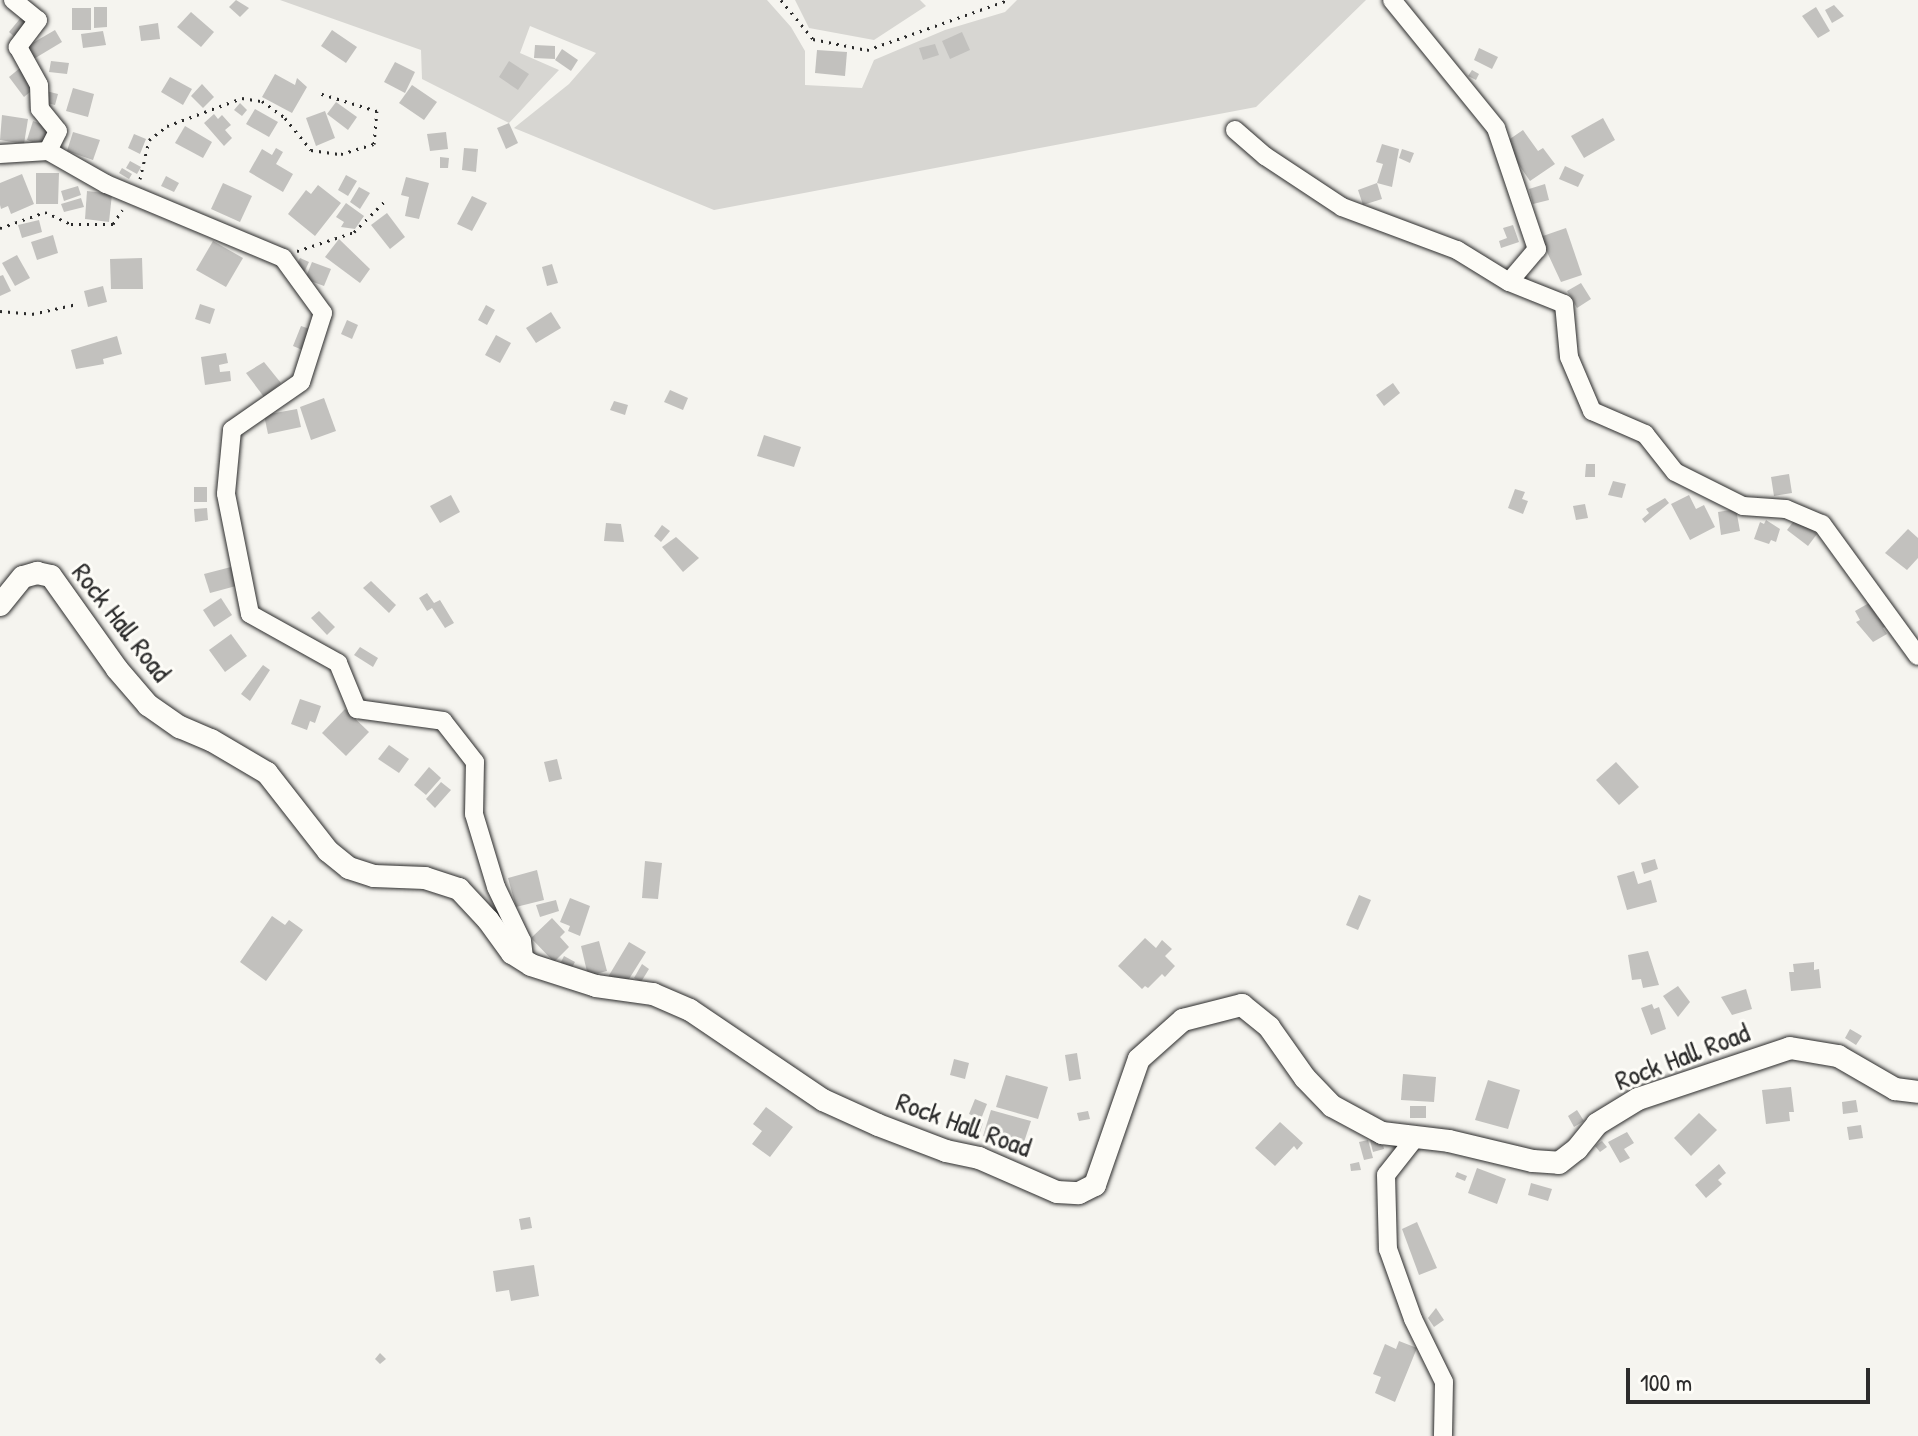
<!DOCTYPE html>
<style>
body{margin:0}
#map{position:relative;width:1918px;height:1436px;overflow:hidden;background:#f5f4ef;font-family:"Patrick Hand",sans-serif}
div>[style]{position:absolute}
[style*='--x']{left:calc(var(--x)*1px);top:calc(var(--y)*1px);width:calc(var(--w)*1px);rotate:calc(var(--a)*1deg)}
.green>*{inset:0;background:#d7d6d2}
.building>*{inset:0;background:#c2c1be}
.path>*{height:3px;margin-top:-1.5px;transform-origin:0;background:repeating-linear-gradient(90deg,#2b2b2b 0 2px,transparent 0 8px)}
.roads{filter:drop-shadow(0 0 2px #2b2b2b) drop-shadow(0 0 2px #2b2b2b)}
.minor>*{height:18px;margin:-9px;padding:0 9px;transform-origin:9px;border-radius:9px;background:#fdfcf7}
.tertiary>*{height:22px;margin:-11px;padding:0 11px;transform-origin:11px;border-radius:11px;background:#fdfcf7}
span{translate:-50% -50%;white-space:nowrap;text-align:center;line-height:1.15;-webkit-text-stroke:6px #fdfcf7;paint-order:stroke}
.street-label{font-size:28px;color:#2b2b2b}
.scale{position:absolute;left:1626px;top:1368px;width:244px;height:36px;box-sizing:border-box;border:4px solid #2b2b2b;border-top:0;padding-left:10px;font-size:24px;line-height:28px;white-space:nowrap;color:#2b2b2b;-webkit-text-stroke:6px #fdfcf7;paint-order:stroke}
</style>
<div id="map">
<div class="green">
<i style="clip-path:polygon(280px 0,767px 0,791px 27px,805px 51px,805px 85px,862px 88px,874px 60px,945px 30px,1005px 12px,1017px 0,1366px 0,1256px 107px,714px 210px,514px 128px,569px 84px,596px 53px,530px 26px,520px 53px,559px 70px,509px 123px,422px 79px,421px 50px)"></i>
<i style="clip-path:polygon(795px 0,920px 0,926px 6px,874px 40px,809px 28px)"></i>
</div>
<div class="building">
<i style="clip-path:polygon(236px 0,249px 8px,240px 17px,229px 7px)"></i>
<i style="clip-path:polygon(1834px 5px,1844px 16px,1832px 23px,1825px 10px)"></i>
<i style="clip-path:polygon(94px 7px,107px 7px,107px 27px,94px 28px)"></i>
<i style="clip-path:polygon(1816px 7px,1830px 31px,1818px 38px,1802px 16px)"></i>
<i style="clip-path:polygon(72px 8px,91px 8px,91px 30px,72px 30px)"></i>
<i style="clip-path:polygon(191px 12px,214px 32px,201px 47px,177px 27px)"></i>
<i style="clip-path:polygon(23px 15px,32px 21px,17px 39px,9px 32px)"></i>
<i style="clip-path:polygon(158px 23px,160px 39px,141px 41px,139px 26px)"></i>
<i style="clip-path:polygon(55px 30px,62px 42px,32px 60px,24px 48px)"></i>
<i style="clip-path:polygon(332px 30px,357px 47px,346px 63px,321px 46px)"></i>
<i style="clip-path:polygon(103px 31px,106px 45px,83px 48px,81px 34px)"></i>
<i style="clip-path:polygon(962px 32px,970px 50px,950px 59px,942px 41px)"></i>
<i style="clip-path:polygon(935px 44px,939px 55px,923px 60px,919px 48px)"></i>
<i style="clip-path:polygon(535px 45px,555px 46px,555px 59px,534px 58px)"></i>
<i style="clip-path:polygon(1479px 48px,1498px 57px,1492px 69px,1474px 60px)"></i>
<i style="clip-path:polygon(562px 49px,578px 60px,571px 71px,555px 60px)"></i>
<i style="clip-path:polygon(817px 50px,847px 52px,845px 76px,815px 73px)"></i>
<i style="clip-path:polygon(51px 61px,69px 63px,67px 74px,49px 72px)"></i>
<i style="clip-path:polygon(509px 61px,529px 74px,518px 90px,499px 77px)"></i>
<i style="clip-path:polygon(395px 62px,415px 72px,405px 93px,384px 82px)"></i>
<i style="clip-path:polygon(20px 68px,36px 87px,24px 97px,9px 77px)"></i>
<i style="clip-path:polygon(1472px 70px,1479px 74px,1476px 80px,1468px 76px)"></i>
<i style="clip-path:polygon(275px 74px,295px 85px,297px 78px,307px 87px,292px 113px,262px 97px)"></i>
<i style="clip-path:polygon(170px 77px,192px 89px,183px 105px,161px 92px)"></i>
<i style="clip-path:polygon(202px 84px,214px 97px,203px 108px,191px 96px)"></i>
<i style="clip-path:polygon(412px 85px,437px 102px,424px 120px,399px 103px)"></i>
<i style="clip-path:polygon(73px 88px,94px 94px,88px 117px,66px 111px)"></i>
<i style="clip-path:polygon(46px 91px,58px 94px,55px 105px,43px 102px)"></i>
<i style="clip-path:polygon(336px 102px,357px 117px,348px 130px,327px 114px)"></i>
<i style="clip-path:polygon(240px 103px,247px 110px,242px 116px,234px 110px)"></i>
<i style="clip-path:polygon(255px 109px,278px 122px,269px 137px,246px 124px)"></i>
<i style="clip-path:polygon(325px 111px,335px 138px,316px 146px,306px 118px)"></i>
<i style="clip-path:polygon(214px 114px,218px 119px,222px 115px,231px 125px,225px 130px,232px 138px,224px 146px,204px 123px)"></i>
<i style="clip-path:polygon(2px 115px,28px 119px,24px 144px,0 140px)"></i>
<i style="clip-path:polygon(1603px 118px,1615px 140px,1584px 158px,1571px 136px)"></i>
<i style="clip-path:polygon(33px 121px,54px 129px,47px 147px,27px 140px)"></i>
<i style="clip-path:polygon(509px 123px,518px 143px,506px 149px,497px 128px)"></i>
<i style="clip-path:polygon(185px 126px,212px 142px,203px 158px,175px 143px)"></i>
<i style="clip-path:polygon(1523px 130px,1538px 151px,1543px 148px,1555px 164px,1530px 181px,1504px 143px)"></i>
<i style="clip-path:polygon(73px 132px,100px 140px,93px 160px,67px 151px)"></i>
<i style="clip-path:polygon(446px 132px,448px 149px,430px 151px,427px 134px)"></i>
<i style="clip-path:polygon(134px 134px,146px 139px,140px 154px,128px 148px)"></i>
<i style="clip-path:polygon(1382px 144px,1399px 149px,1392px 187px,1377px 183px,1383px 164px,1376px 162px)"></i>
<i style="clip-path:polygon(276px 148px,283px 152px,276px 164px,293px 174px,283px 192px,249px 172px,262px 149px,272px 155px)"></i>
<i style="clip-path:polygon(464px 148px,478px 149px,476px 172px,462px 170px)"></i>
<i style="clip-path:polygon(1402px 149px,1414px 153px,1410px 163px,1399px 158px)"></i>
<i style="clip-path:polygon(440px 157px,449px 158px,448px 168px,440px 168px)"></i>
<i style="clip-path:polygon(130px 161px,141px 167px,137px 174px,126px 168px)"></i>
<i style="clip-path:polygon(1565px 166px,1584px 175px,1578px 187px,1559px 179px)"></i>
<i style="clip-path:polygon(122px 168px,132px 174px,129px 179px,119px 173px)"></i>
<i style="clip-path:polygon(36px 173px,59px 173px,58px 204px,36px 204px)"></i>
<i style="clip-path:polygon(22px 174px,34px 204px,11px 214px,8px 206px,1px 209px,0 205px,0 183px)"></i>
<i style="clip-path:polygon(346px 175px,357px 181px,348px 196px,338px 190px)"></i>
<i style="clip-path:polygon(166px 176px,179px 183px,174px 192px,161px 186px)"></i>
<i style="clip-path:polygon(406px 177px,429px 183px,419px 219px,405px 216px,409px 197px,401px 195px)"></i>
<i style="clip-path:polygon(223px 183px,252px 196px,240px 222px,211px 209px)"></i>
<i style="clip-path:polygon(1377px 183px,1382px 199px,1363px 205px,1358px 190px)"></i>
<i style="clip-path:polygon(1545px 184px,1549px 200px,1533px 204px,1529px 189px)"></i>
<i style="clip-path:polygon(318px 185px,341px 203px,315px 236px,288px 214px,306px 190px,311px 194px)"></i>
<i style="clip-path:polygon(78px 186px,81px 195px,64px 201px,61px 191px)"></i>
<i style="clip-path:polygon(359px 187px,370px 193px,360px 209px,350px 202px)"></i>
<i style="clip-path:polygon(87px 191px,112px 194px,109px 222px,85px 219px)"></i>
<i style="clip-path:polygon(472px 196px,487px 203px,472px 231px,457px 224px)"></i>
<i style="clip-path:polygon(81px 198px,84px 207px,64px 212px,61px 204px)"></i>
<i style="clip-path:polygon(346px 203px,364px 216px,355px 229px,341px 227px,344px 222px,336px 217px)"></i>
<i style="clip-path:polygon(387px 213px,405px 237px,390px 249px,371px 225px)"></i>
<i style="clip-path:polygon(39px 220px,42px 232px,22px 238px,18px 225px)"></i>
<i style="clip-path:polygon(1513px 225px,1519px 242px,1501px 248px,1499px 241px,1507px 238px,1503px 228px)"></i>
<i style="clip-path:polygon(1566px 228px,1582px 275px,1561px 282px,1540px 237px)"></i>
<i style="clip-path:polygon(53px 235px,58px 253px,37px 260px,31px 242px)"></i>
<i style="clip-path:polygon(339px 239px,370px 269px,360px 283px,325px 257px)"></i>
<i style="clip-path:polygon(213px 241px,243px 258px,226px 287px,196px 270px)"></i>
<i style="clip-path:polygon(17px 255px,30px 278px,15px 286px,2px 263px)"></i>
<i style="clip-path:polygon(142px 258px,143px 289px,111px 289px,110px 259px)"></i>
<i style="clip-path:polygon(300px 258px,309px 262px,301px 279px,292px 274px)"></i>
<i style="clip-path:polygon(312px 262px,331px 269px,324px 286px,305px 279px)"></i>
<i style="clip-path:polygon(552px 264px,558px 283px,547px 286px,542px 267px)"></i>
<i style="clip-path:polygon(3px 275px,11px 291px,0 296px,0 276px)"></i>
<i style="clip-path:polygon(1581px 283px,1591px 299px,1577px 308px,1567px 291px)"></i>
<i style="clip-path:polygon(103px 286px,107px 302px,88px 307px,84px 291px)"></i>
<i style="clip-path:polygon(200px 304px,215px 309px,210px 324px,195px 319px)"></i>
<i style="clip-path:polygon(486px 305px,495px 310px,487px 325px,478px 320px)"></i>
<i style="clip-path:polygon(551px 312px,561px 328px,536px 343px,526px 328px)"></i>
<i style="clip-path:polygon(347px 320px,358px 325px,352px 339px,341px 334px)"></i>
<i style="clip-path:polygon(301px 326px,313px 330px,305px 351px,293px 346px)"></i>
<i style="clip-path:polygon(496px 335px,511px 343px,500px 363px,485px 355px)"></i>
<i style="clip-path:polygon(117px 336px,122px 354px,103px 359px,104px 364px,76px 369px,71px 350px)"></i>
<i style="clip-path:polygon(226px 353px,228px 363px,219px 365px,220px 372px,230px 371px,231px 381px,205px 385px,201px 357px)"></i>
<i style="clip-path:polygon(264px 362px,281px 383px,264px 397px,246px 373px)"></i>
<i style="clip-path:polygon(1393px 383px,1400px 393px,1384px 406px,1376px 395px)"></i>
<i style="clip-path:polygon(670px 390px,688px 398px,683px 410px,664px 402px)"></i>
<i style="clip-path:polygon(324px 398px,336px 431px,311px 440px,300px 407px)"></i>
<i style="clip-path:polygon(614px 401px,628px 405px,625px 415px,610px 410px)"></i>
<i style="clip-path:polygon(297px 409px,301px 427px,268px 434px,264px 415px)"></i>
<i style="clip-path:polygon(764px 435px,801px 447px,794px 467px,757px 456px)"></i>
<i style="clip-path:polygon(1586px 464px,1595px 464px,1595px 477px,1585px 477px)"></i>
<i style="clip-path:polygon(1789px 474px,1792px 493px,1774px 496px,1771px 477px)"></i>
<i style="clip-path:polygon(1613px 481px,1626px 484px,1622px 498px,1608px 495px)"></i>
<i style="clip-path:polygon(194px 487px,207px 487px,207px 502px,194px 502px)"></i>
<i style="clip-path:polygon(1515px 489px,1525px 492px,1522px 499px,1528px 501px,1523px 514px,1508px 508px)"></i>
<i style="clip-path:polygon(451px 495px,460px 512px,440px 523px,430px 506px)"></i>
<i style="clip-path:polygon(1689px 495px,1696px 509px,1704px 505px,1715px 527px,1690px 540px,1671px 504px)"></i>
<i style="clip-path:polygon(1665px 498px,1669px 503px,1645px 523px,1642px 519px,1649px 513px,1646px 509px)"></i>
<i style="clip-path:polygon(1585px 504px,1588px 518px,1576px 520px,1573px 506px)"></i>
<i style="clip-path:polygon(207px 508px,208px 520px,195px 522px,194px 509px)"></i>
<i style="clip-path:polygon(1736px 509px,1740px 531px,1721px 535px,1718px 512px)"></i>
<i style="clip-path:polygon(1796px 518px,1817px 534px,1808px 546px,1787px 530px)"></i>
<i style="clip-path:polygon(1766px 520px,1780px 529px,1776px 542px,1771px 540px,1769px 544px,1754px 539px,1760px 522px,1764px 524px)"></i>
<i style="clip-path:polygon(606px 523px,621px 524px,624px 542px,604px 541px)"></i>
<i style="clip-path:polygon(662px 525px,670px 531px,661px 542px,654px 536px)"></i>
<i style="clip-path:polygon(1908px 529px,1918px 538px,1918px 558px,1907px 570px,1885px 553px)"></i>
<i style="clip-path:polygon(676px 537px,699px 558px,683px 572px,662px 547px)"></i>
<i style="clip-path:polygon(231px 567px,236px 586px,210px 593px,204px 574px)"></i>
<i style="clip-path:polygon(371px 581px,396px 605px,389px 613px,363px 588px)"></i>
<i style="clip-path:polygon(427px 593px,434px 603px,440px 600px,454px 623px,445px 628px,432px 608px,427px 611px,419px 598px)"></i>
<i style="clip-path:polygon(221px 598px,232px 615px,214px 627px,203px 610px)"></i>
<i style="clip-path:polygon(1869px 603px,1878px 618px,1883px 615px,1888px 625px,1883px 628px,1887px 634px,1873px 642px,1856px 622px,1860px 620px,1855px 611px)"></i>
<i style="clip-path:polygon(319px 611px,335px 627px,327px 635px,311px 618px)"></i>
<i style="clip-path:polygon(231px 634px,247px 656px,225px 672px,209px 650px)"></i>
<i style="clip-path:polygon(360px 647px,378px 658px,373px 667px,354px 655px)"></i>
<i style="clip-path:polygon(263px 665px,270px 670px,250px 701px,241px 694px)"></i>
<i style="clip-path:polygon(300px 699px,321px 706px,315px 723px,310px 721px,307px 730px,291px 724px)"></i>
<i style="clip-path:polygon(345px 709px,369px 732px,346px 756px,322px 733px)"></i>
<i style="clip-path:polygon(389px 745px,409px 759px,399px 773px,378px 759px)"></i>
<i style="clip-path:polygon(557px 759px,562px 779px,549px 782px,544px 762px)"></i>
<i style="clip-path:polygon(1616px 762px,1639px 787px,1619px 805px,1596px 780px)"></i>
<i style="clip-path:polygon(429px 767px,441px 778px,426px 795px,414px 785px)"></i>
<i style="clip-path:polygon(441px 782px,451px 790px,435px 808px,426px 799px)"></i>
<i style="clip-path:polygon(1655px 859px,1658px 869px,1644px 874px,1641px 863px)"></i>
<i style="clip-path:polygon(645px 861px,662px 863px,658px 899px,642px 898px)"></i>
<i style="clip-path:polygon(537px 870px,544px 900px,516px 907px,508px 878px)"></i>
<i style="clip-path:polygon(1634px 871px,1638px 884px,1651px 880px,1657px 902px,1627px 910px,1617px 876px)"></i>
<i style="clip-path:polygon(1359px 895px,1371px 900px,1358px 930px,1346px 925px)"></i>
<i style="clip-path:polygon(570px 898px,590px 906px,580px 936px,568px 931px,570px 926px,560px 922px)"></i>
<i style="clip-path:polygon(556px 900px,559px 911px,540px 917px,536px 905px)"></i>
<i style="clip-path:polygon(272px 916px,285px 925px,289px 920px,303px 930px,266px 981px,240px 962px)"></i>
<i style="clip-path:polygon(552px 918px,565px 932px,560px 937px,569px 947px,554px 962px,531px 938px)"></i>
<i style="clip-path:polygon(1145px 938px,1156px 948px,1162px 940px,1172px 949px,1165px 956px,1175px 966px,1165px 977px,1162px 974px,1148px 988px,1145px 986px,1142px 989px,1118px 966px)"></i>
<i style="clip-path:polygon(599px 941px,607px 971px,588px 976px,581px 946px)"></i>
<i style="clip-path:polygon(629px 942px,646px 952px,624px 987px,608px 977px)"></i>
<i style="clip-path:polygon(1648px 951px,1659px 985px,1643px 988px,1641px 979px,1632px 980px,1628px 955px)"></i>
<i style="clip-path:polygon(564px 956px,575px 962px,569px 973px,558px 968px)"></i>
<i style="clip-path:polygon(1814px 962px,1814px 970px,1819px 969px,1821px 988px,1791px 991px,1789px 972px,1794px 972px,1793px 964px)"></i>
<i style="clip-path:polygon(642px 964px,649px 969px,641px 982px,634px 978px)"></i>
<i style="clip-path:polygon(1678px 986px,1690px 1002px,1678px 1017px,1663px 996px)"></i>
<i style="clip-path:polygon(1746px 989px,1752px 1009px,1732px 1015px,1721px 997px)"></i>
<i style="clip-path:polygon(1652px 1004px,1654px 1009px,1659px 1007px,1666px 1029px,1651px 1035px,1641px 1008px)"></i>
<i style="clip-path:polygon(1850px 1029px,1862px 1036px,1856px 1045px,1845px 1038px)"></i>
<i style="clip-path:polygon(1077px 1053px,1081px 1079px,1069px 1081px,1065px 1055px)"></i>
<i style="clip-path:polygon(954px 1059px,969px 1063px,965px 1079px,950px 1075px)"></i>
<i style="clip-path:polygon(1655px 1065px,1658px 1074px,1644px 1078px,1642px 1069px)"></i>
<i style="clip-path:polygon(1403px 1074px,1436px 1077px,1434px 1102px,1401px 1100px)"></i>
<i style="clip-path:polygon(1006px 1075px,1048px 1087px,1038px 1119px,996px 1107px)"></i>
<i style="clip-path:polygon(1488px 1080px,1520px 1090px,1508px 1129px,1475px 1120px)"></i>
<i style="clip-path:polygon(1791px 1087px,1794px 1112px,1789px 1112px,1790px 1121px,1766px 1124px,1762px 1090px)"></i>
<i style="clip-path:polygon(975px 1099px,987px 1104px,981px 1119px,969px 1114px)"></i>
<i style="clip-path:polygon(1856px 1100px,1858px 1112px,1843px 1114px,1842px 1102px)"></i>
<i style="clip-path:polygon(1410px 1106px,1426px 1106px,1426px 1118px,1410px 1118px)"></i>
<i style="clip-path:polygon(766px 1107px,793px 1127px,770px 1157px,752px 1144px,762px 1131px,753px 1124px)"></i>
<i style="clip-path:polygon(991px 1110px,1031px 1121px,1022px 1148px,983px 1136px)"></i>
<i style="clip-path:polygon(1577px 1110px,1584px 1121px,1574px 1127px,1568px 1116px)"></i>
<i style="clip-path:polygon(1088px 1111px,1090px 1119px,1079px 1121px,1077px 1113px)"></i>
<i style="clip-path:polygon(1699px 1113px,1717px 1130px,1691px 1156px,1674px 1138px)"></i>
<i style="clip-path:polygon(975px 1121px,983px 1123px,980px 1132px,972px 1130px)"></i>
<i style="clip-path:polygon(1280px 1122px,1303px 1143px,1297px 1150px,1294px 1146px,1275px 1166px,1255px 1148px)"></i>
<i style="clip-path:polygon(1861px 1125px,1863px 1138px,1849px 1140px,1847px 1127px)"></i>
<i style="clip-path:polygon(1627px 1132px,1634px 1143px,1624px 1149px,1630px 1158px,1620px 1163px,1608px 1142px)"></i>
<i style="clip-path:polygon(1381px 1137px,1384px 1149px,1373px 1152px,1370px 1140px)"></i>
<i style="clip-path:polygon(1368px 1140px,1373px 1158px,1364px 1160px,1359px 1142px)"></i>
<i style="clip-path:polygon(1602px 1141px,1607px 1147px,1600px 1152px,1595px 1146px)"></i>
<i style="clip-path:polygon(1359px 1162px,1361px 1170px,1351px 1171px,1350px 1164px)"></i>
<i style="clip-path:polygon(1719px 1164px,1726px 1173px,1718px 1180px,1722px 1184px,1706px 1198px,1695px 1185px)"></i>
<i style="clip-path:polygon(1477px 1168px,1506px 1179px,1497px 1204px,1468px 1193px)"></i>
<i style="clip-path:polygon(1457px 1172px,1467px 1176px,1465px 1181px,1455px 1177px)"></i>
<i style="clip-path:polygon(1531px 1183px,1552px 1189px,1548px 1201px,1528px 1195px)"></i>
<i style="clip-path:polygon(530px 1217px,532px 1228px,521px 1230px,519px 1219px)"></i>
<i style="clip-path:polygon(1417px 1222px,1437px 1268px,1419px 1275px,1402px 1229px)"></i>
<i style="clip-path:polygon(534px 1265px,539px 1296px,511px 1301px,509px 1290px,496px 1292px,493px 1271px)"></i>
<i style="clip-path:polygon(1436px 1308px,1444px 1320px,1434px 1327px,1428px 1318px)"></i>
<i style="clip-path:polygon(1399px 1341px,1417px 1348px,1395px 1402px,1375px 1393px,1381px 1377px,1373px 1374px,1385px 1344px,1396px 1349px)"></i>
<i style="clip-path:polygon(380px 1353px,386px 1359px,380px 1364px,375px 1359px)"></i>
</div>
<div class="path">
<i style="--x:781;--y:0;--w:50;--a:50.6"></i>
<i style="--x:813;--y:39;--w:55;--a:11.5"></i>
<i style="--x:867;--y:50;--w:150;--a:-19.5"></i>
<i style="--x:140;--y:179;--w:40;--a:-77"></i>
<i style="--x:149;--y:140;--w:23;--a:-38"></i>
<i style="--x:167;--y:126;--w:80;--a:-20.5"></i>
<i style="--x:242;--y:98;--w:20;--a:9"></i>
<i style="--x:262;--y:101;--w:29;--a:36"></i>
<i style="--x:285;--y:118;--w:41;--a:50.9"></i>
<i style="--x:311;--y:150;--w:30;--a:8"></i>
<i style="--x:341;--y:154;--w:34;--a:-17"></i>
<i style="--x:374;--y:144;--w:33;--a:-85"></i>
<i style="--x:377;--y:111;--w:61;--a:-162.8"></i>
<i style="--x:0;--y:228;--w:48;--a:-19.6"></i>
<i style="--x:45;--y:212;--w:29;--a:25"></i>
<i style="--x:71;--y:224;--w:42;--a:0"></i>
<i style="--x:113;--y:224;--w:17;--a:-57"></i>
<i style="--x:297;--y:251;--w:60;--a:-18.4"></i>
<i style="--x:354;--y:232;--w:44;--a:-45"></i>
<i style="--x:0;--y:311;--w:32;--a:5"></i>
<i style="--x:32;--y:314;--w:46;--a:-12.5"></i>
</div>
<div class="roads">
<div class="minor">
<i style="--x:13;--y:0;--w:32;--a:39"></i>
<i style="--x:38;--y:20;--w:34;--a:127"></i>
<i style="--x:18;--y:47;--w:43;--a:61.1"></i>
<i style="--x:39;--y:85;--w:24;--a:88"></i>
<i style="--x:40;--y:109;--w:28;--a:51"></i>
<i style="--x:58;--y:131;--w:22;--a:117"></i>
<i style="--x:1392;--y:0;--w:165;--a:50.9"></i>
<i style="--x:1496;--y:128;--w:128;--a:71.3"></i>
<i style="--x:1537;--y:249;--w:43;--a:130.3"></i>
<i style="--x:1509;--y:282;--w:59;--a:21.8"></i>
<i style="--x:1564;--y:304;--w:53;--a:84.6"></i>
<i style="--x:1569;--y:357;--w:59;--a:66.9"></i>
<i style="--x:1592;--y:411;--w:58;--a:23.5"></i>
<i style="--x:1645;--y:434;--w:48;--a:51.7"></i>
<i style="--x:1675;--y:472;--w:76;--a:26.6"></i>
<i style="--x:1743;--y:506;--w:43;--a:4"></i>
<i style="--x:1786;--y:509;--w:39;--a:23"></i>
<i style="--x:1822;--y:524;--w:163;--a:54"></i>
<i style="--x:1235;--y:130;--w:40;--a:41"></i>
<i style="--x:1265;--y:156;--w:92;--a:33.5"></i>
<i style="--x:1342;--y:207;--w:123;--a:20.5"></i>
<i style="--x:1457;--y:250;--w:61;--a:31.6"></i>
<i style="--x:0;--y:154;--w:48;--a:-3.6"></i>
<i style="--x:48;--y:151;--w:67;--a:29.6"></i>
<i style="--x:106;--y:184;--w:192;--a:22.7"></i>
<i style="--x:283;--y:258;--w:68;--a:54"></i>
<i style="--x:323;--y:313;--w:72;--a:107.7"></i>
<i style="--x:301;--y:382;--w:84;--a:145.2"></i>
<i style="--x:232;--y:430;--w:64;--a:95.4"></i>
<i style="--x:226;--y:494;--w:122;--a:78.7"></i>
<i style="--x:250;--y:614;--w:101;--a:29.1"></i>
<i style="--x:338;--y:663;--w:50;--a:67.6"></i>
<i style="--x:357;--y:709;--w:87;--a:7.9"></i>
<i style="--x:443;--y:721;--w:52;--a:52"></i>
<i style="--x:475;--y:762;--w:52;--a:91.1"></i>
<i style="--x:474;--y:814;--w:76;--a:73.2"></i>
<i style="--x:496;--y:887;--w:60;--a:64.3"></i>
<i style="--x:522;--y:941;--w:17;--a:83"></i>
<i style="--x:524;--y:958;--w:10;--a:45"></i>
<i style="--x:1416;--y:1137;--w:48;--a:128.3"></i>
<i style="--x:1386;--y:1175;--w:74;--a:88.5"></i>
<i style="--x:1388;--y:1249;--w:74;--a:70.3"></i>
<i style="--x:1413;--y:1319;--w:70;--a:63.8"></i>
<i style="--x:1444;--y:1382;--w:54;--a:91.1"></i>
</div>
<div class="tertiary">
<i style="--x:0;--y:605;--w:36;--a:-51"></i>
<i style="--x:23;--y:577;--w:15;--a:-16"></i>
<i style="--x:37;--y:573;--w:14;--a:12"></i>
<i style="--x:51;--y:576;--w:114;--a:54.6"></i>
<i style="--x:117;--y:669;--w:48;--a:49.3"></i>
<i style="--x:148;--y:705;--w:39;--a:35"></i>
<i style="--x:180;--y:727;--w:34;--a:23"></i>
<i style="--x:211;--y:740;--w:65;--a:30.5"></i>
<i style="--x:267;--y:773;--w:99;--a:52"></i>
<i style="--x:328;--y:851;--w:27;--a:39"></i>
<i style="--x:349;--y:868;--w:26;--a:18"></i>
<i style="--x:374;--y:876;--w:51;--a:2.2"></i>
<i style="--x:425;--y:878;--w:36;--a:18"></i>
<i style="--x:459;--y:889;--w:42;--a:46.9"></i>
<i style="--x:488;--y:920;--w:41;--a:54"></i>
<i style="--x:512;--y:953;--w:22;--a:32"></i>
<i style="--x:531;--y:965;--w:68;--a:17.9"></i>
<i style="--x:596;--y:986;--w:58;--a:8"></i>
<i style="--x:653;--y:994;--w:40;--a:23.4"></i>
<i style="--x:690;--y:1010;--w:161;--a:34.1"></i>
<i style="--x:823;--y:1100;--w:60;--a:24.4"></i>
<i style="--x:878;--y:1125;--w:73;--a:20.9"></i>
<i style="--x:946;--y:1151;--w:34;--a:12"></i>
<i style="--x:979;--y:1158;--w:85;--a:23.6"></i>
<i style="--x:1057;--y:1192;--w:22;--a:3"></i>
<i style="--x:1079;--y:1193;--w:18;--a:-27"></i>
<i style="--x:1095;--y:1185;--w:133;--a:-70.8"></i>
<i style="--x:1139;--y:1059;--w:59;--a:-41.6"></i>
<i style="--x:1183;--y:1020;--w:61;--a:-14.3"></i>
<i style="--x:1242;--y:1005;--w:35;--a:39"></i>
<i style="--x:1269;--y:1027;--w:62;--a:54.8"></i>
<i style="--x:1305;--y:1078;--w:39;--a:46"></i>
<i style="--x:1332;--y:1106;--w:57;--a:28.4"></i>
<i style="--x:1382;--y:1133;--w:67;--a:6.8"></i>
<i style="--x:1449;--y:1141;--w:86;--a:13.4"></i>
<i style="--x:1533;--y:1161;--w:26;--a:4"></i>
<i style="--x:1559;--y:1163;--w:23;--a:-38"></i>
<i style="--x:1577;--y:1149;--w:32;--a:-51"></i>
<i style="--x:1597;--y:1124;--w:48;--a:-31.4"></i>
<i style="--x:1638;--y:1099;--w:160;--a:-18.5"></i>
<i style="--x:1790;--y:1048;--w:49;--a:9.5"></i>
<i style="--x:1838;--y:1056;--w:66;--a:30.1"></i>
<i style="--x:1895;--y:1089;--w:23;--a:7"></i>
</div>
</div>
<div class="street-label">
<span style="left:122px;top:622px;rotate:52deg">Rock Hall Road</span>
<span style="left:1682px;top:1056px;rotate:-21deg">Rock Hall Road</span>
<span style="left:964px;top:1124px;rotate:20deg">Rock Hall Road</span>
</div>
<div class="scale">100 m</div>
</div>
